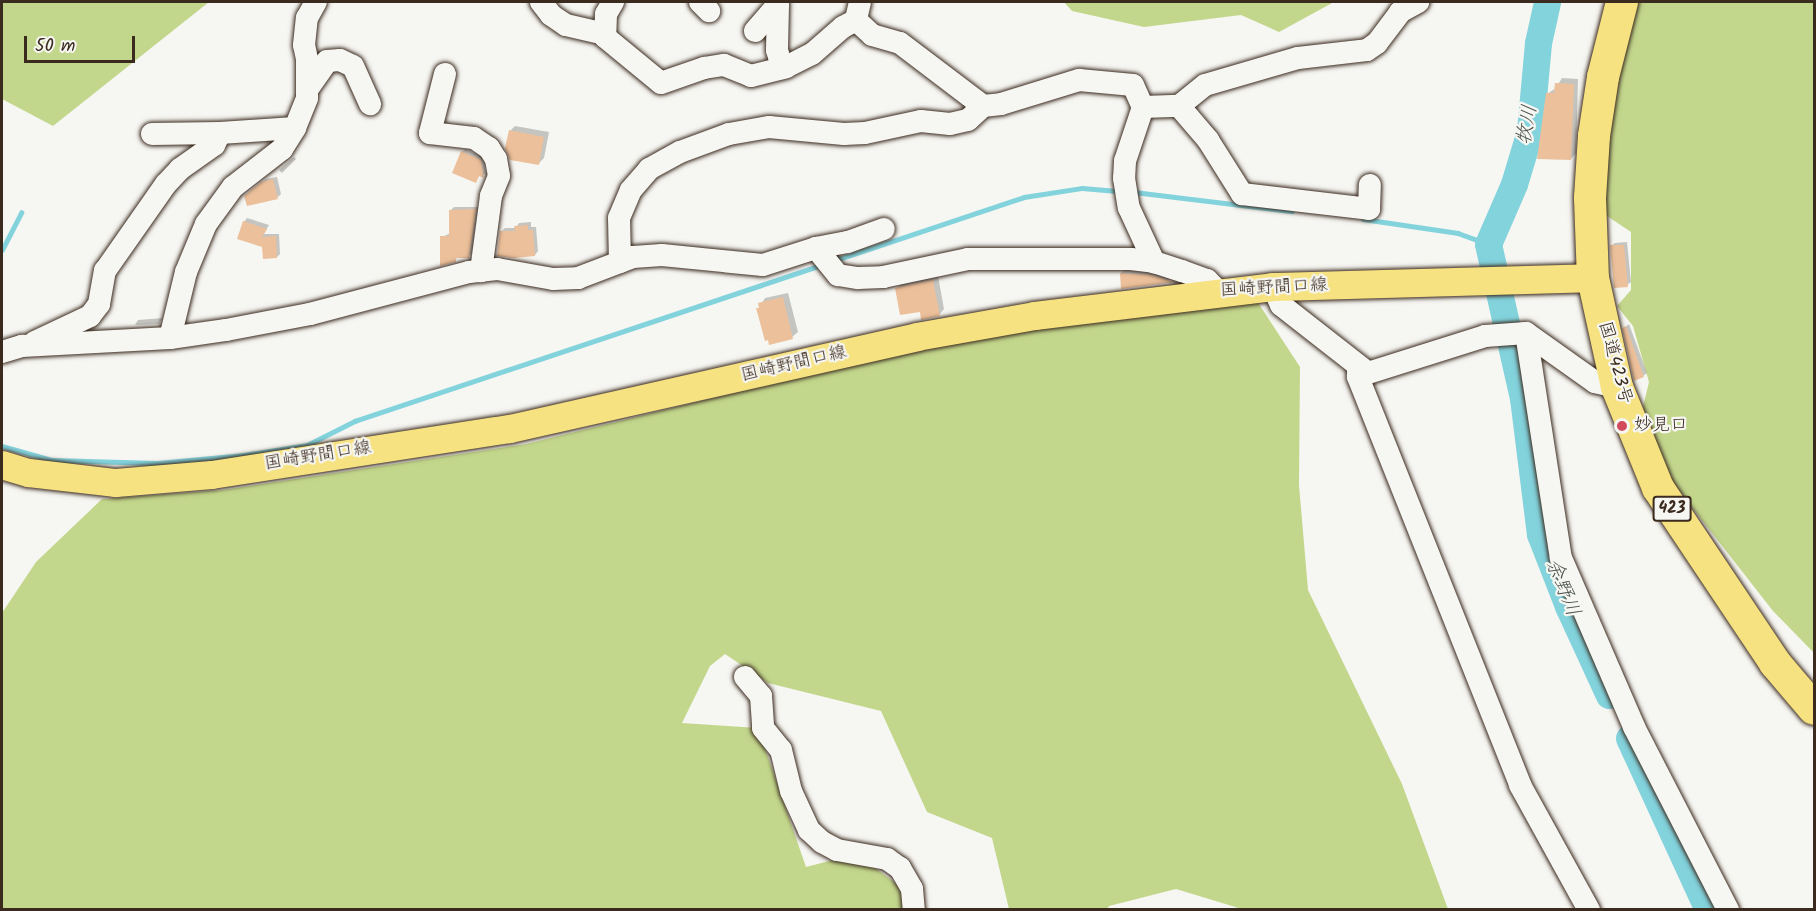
<!DOCTYPE html>
<meta charset="utf-8">
<style>
body{margin:0}
#map{position:relative;width:1816px;height:911px;overflow:hidden;background:#f6f6f2;font-family:Kalam,"Klee One",sans-serif}
div>[style]{position:absolute}
[style*='--x']{left:calc(var(--x)*1px);top:calc(var(--y)*1px);width:calc(var(--w)*1px);rotate:calc(var(--a)*1deg)}
.green>*{inset:0;background:#c3d78c}
.shadow>*{inset:0;background:#0003}
.stream>*{height:4.5px;margin:-2.25px;padding:0 2.25px;transform-origin:2.25px;border-radius:2.25px;background:#83d3dd}
.river>*{height:27px;margin:-13.5px;padding:0 13.5px;transform-origin:13.5px;border-radius:13.5px;background:#83d3dd}
.building>*{inset:0;background:#ecc09b}
.roads{filter:drop-shadow(0 0 2px #3b2a1e) drop-shadow(0 0 2px #3b2a1e)}
.minor>*{height:22px;margin:-11px;padding:0 11px;transform-origin:11px;border-radius:11px;background:#f6f6f2}
.major>*{height:28px;margin:-14px;padding:0 14px;transform-origin:14px;border-radius:14px;background:#f7e281}
.highway>*{height:32px;margin:-16px;padding:0 16px;transform-origin:16px;border-radius:16px;background:#f7e281}
.dots>*{width:16px;height:16px;translate:-50% -50%;box-sizing:border-box;border:3px solid #f6f6f2;border-radius:50%}
span{translate:-50% -50%;white-space:nowrap;text-align:center;line-height:1.15;-webkit-text-stroke:4.5px #f6f6f2;paint-order:stroke}
.shield-label span{padding:2px 4px;background:#f6f6f2;border:2px solid;border-radius:4px;-webkit-text-stroke-width:0}
.shield-label{font-size:16px;color:#3b2a1e;font-weight:700}
.street-label{font-size:18px;color:#3b2a1e}
.poi-label{font-size:18px;color:#3b2a1e}
.left{translate:0 -50%;text-align:left}
.water-label{font-size:20px;color:#4d544e;font-style:italic}
.frame{position:absolute;inset:0;border:3px solid #3b2a1e;pointer-events:none}
.scale{position:absolute;left:24px;top:36px;width:111px;height:27px;box-sizing:border-box;border:3px solid #3b2a1e;border-top:0;padding-left:8px;font-size:18px;line-height:21px;white-space:nowrap;color:#3b2a1e;-webkit-text-stroke:4px #f6f6f2;paint-order:stroke}
</style>
<div id="map">
<div class="green">
<i style="clip-path:polygon(2px 2px,209px 2px,53px 126px,2px 99px)"></i>
<i style="clip-path:polygon(1064px 2px,1334px 2px,1279px 32px,1241px 15px,1144px 27px,1072px 11px)"></i>
<i style="clip-path:polygon(1629px 2px,1814px 2px,1814px 653px,1773px 611px,1662px 469px,1641px 415px,1649px 382px,1633px 326px,1617px 306px,1631px 290px,1631px 232px,1601px 212px,1623px 24px)"></i>
<i style="clip-path:polygon(1257px 301px,1300px 367px,1299px 485px,1308px 590px,1402px 784px,1448px 909px,1242px 909px,1176px 889px,1109px 906px,1107px 909px,1009px 909px,992px 838px,927px 812px,881px 711px,768px 683px,725px 654px,710px 666px,682px 723px,758px 728px,806px 867px,856px 854px,898px 885px,905px 909px,2px 910px,2px 613px,36px 562px,102px 499px,223px 490px,526px 444px,917px 348px,1106px 318px)"></i>
</div>
<div class="shadow">
<i style="clip-path:polygon(1562px 78px,1578px 79px,1576px 153px,1571px 159px,1547px 94px,1556px 88px)"></i>
<i style="clip-path:polygon(515px 126px,549px 132px,544px 158px,538px 164px,510px 131px)"></i>
<i style="clip-path:polygon(465px 149px,483px 157px,486px 174px,480px 175px,475px 181px,462px 152px)"></i>
<i style="clip-path:polygon(294px 157px,296px 159px,282px 173px,279px 170px)"></i>
<i style="clip-path:polygon(277px 177px,281px 194px,278px 197px,249px 193px,266px 179px)"></i>
<i style="clip-path:polygon(454px 207px,478px 207px,472px 253px,468px 257px,459px 256px,455px 260px,442px 237px,451px 233px,450px 211px)"></i>
<i style="clip-path:polygon(247px 218px,269px 225px,264px 234px,279px 234px,280px 254px,277px 257px,244px 222px)"></i>
<i style="clip-path:polygon(531px 222px,531px 227px,536px 227px,538px 251px,535px 255px,501px 232px,505px 228px,516px 228px,519px 223px)"></i>
<i style="clip-path:polygon(1627px 242px,1631px 282px,1627px 285px,1611px 246px,1615px 243px)"></i>
<i style="clip-path:polygon(1125px 270px,1153px 272px,1175px 279px,1123px 287px,1121px 273px)"></i>
<i style="clip-path:polygon(938px 276px,944px 309px,939px 315px,921px 310px,897px 289px,902px 283px)"></i>
<i style="clip-path:polygon(788px 293px,798px 332px,792px 337px,758px 309px,765px 298px)"></i>
<i style="clip-path:polygon(163px 318px,159px 324px,135px 325px,138px 320px)"></i>
<i style="clip-path:polygon(1629px 324px,1647px 373px,1643px 376px,1624px 328px)"></i>
</div>
<div class="stream">
<i style="--x:1134;--y:192;--w:159;--a:6.9"></i>
<i style="--x:1363;--y:219;--w:96;--a:8.4"></i>
<i style="--x:1458;--y:233;--w:32;--a:20"></i>
<i style="--x:2;--y:250;--w:42;--a:-62.8"></i>
<i style="--x:833;--y:261;--w:201;--a:-18.5"></i>
<i style="--x:1024;--y:197;--w:59;--a:-8.8"></i>
<i style="--x:1082;--y:188;--w:38;--a:5"></i>
<i style="--x:2;--y:446;--w:52;--a:15.6"></i>
<i style="--x:52;--y:460;--w:105;--a:1.6"></i>
<i style="--x:157;--y:463;--w:87;--a:-5.3"></i>
<i style="--x:244;--y:455;--w:64;--a:-9"></i>
<i style="--x:307;--y:445;--w:54;--a:-26.6"></i>
<i style="--x:355;--y:421;--w:490;--a:-18.5"></i>
</div>
<div class="river">
<i style="--x:1547;--y:2;--w:42;--a:102.4"></i>
<i style="--x:1538;--y:43;--w:88;--a:95.2"></i>
<i style="--x:1530;--y:131;--w:55;--a:106.8"></i>
<i style="--x:1514;--y:184;--w:65;--a:113.4"></i>
<i style="--x:1488;--y:244;--w:158;--a:77.2"></i>
<i style="--x:1523;--y:398;--w:137;--a:82.9"></i>
<i style="--x:1540;--y:534;--w:77;--a:68.7"></i>
<i style="--x:1568;--y:606;--w:98;--a:65.3"></i>
<i style="--x:1629;--y:738;--w:189;--a:65.3"></i>
</div>
<div class="building">
<i style="clip-path:polygon(1555px 83px,1574px 84px,1571px 160px,1537px 159px,1546px 93px,1554px 93px)"></i>
<i style="clip-path:polygon(509px 130px,544px 137px,539px 165px,510px 160px,505px 148px)"></i>
<i style="clip-path:polygon(461px 151px,481px 160px,484px 178px,479px 176px,476px 183px,452px 173px)"></i>
<i style="clip-path:polygon(273px 179px,278px 199px,247px 206px,244px 196px,261px 182px)"></i>
<i style="clip-path:polygon(476px 209px,469px 258px,456px 258px,456px 262px,440px 266px,440px 236px,449px 236px,449px 210px)"></i>
<i style="clip-path:polygon(243px 221px,267px 229px,262px 237px,276px 236px,277px 258px,263px 259px,262px 247px,237px 239px)"></i>
<i style="clip-path:polygon(528px 225px,528px 230px,533px 230px,535px 256px,514px 258px,497px 256px,500px 231px,515px 231px,514px 226px)"></i>
<i style="clip-path:polygon(1610px 245px,1624px 245px,1628px 287px,1614px 288px)"></i>
<i style="clip-path:polygon(1120px 273px,1151px 275px,1174px 282px,1121px 289px)"></i>
<i style="clip-path:polygon(933px 280px,940px 316px,921px 320px,920px 312px,900px 315px,895px 288px)"></i>
<i style="clip-path:polygon(783px 297px,793px 339px,769px 345px,768px 340px,765px 341px,756px 308px,759px 308px,758px 303px)"></i>
<i style="clip-path:polygon(1626px 326px,1644px 377px,1634px 381px,1622px 328px)"></i>
</div>
<div class="roads">
<div class="minor">
<i style="--x:541;--y:2;--w:16;--a:52"></i>
<i style="--x:551;--y:15;--w:18;--a:34"></i>
<i style="--x:566;--y:25;--w:40;--a:13"></i>
<i style="--x:613;--y:2;--w:14;--a:120"></i>
<i style="--x:606;--y:14;--w:23;--a:92"></i>
<i style="--x:605;--y:37;--w:72;--a:39.4"></i>
<i style="--x:661;--y:83;--w:46;--a:-19.2"></i>
<i style="--x:704;--y:68;--w:20;--a:-9"></i>
<i style="--x:724;--y:65;--w:29;--a:22"></i>
<i style="--x:751;--y:76;--w:36;--a:-14"></i>
<i style="--x:786;--y:67;--w:29;--a:-27"></i>
<i style="--x:812;--y:54;--w:41;--a:-41.1"></i>
<i style="--x:843;--y:27;--w:15;--a:-28"></i>
<i style="--x:700;--y:2;--w:13;--a:45"></i>
<i style="--x:860;--y:2;--w:18;--a:103"></i>
<i style="--x:856;--y:20;--w:22;--a:43"></i>
<i style="--x:872;--y:35;--w:29;--a:16"></i>
<i style="--x:900;--y:43;--w:104;--a:37.2"></i>
<i style="--x:755;--y:31;--w:35;--a:-49"></i>
<i style="--x:778;--y:5;--w:45;--a:91.3"></i>
<i style="--x:777;--y:50;--w:19;--a:74"></i>
<i style="--x:445;--y:74;--w:61;--a:104.3"></i>
<i style="--x:430;--y:133;--w:44;--a:6.5"></i>
<i style="--x:474;--y:138;--w:18;--a:34"></i>
<i style="--x:489;--y:148;--w:13;--a:58"></i>
<i style="--x:496;--y:159;--w:17;--a:80"></i>
<i style="--x:499;--y:176;--w:22;--a:112"></i>
<i style="--x:491;--y:196;--w:76;--a:97.6"></i>
<i style="--x:307;--y:90;--w:35;--a:-55"></i>
<i style="--x:327;--y:61;--w:13;--a:-4"></i>
<i style="--x:340;--y:60;--w:14;--a:25"></i>
<i style="--x:353;--y:66;--w:42;--a:65.9"></i>
<i style="--x:1179;--y:106;--w:45;--a:49.5"></i>
<i style="--x:1208;--y:140;--w:64;--a:57.8"></i>
<i style="--x:1242;--y:194;--w:128;--a:6.7"></i>
<i style="--x:1369;--y:209;--w:24;--a:-88"></i>
<i style="--x:1143;--y:107;--w:36;--a:-2"></i>
<i style="--x:1179;--y:106;--w:33;--a:-39"></i>
<i style="--x:1205;--y:85;--w:97;--a:-16.2"></i>
<i style="--x:1298;--y:58;--w:69;--a:-6.6"></i>
<i style="--x:1367;--y:50;--w:12;--a:-35"></i>
<i style="--x:1377;--y:43;--w:39;--a:-53"></i>
<i style="--x:1400;--y:12;--w:21;--a:-29"></i>
<i style="--x:220;--y:133;--w:75;--a:-3.8"></i>
<i style="--x:816;--y:248;--w:35;--a:51"></i>
<i style="--x:838;--y:275;--w:20;--a:9"></i>
<i style="--x:858;--y:278;--w:25;--a:-2"></i>
<i style="--x:883;--y:277;--w:87;--a:-12"></i>
<i style="--x:968;--y:259;--w:163;--a:0"></i>
<i style="--x:1131;--y:259;--w:23;--a:7"></i>
<i style="--x:1154;--y:262;--w:29;--a:18"></i>
<i style="--x:1182;--y:271;--w:27;--a:20"></i>
<i style="--x:1207;--y:280;--w:17;--a:45"></i>
<i style="--x:620;--y:262;--w:44;--a:-91.3"></i>
<i style="--x:619;--y:218;--w:30;--a:-67"></i>
<i style="--x:631;--y:190;--w:28;--a:-49"></i>
<i style="--x:649;--y:169;--w:35;--a:-29"></i>
<i style="--x:680;--y:152;--w:52;--a:-20.2"></i>
<i style="--x:729;--y:134;--w:41;--a:-9.9"></i>
<i style="--x:769;--y:127;--w:75;--a:5.3"></i>
<i style="--x:844;--y:134;--w:21;--a:-3"></i>
<i style="--x:865;--y:133;--w:57;--a:-12.1"></i>
<i style="--x:921;--y:121;--w:29;--a:6"></i>
<i style="--x:950;--y:124;--w:18;--a:-13"></i>
<i style="--x:968;--y:120;--w:21;--a:-43"></i>
<i style="--x:983;--y:106;--w:18;--a:-6"></i>
<i style="--x:1001;--y:104;--w:82;--a:-17.1"></i>
<i style="--x:1079;--y:80;--w:54;--a:5.3"></i>
<i style="--x:1133;--y:85;--w:24;--a:66"></i>
<i style="--x:1143;--y:107;--w:57;--a:108.4"></i>
<i style="--x:1125;--y:161;--w:17;--a:93"></i>
<i style="--x:1124;--y:178;--w:30;--a:81"></i>
<i style="--x:1129;--y:208;--w:60;--a:65.2"></i>
<i style="--x:1273;--y:287;--w:20;--a:66"></i>
<i style="--x:1281;--y:305;--w:110;--a:38"></i>
<i style="--x:1368;--y:373;--w:123;--a:-17.5"></i>
<i style="--x:1485;--y:336;--w:41;--a:-4.2"></i>
<i style="--x:1526;--y:333;--w:85;--a:35.4"></i>
<i style="--x:1595;--y:382;--w:23;--a:13"></i>
<i style="--x:1526;--y:333;--w:228;--a:81.2"></i>
<i style="--x:1561;--y:558;--w:184;--a:66.6"></i>
<i style="--x:1634;--y:727;--w:206;--a:62.8"></i>
<i style="--x:170;--y:338;--w:68;--a:-76.4"></i>
<i style="--x:186;--y:272;--w:52;--a:-67.4"></i>
<i style="--x:206;--y:224;--w:46;--a:-53.9"></i>
<i style="--x:233;--y:187;--w:62;--a:-37.8"></i>
<i style="--x:282;--y:149;--w:25;--a:-58"></i>
<i style="--x:295;--y:128;--w:32;--a:-68"></i>
<i style="--x:307;--y:98;--w:39;--a:-90"></i>
<i style="--x:307;--y:59;--w:14;--a:-102"></i>
<i style="--x:304;--y:45;--w:27;--a:-84"></i>
<i style="--x:307;--y:18;--w:18;--a:-61"></i>
<i style="--x:35;--y:342;--w:61;--a:-25.3"></i>
<i style="--x:90;--y:316;--w:15;--a:-53"></i>
<i style="--x:99;--y:304;--w:34;--a:-80"></i>
<i style="--x:105;--y:271;--w:106;--a:-55"></i>
<i style="--x:166;--y:184;--w:21;--a:-47"></i>
<i style="--x:180;--y:169;--w:42;--a:-35.2"></i>
<i style="--x:214;--y:145;--w:13;--a:-63"></i>
<i style="--x:220;--y:133;--w:68;--a:179.2"></i>
<i style="--x:2;--y:352;--w:21;--a:-17"></i>
<i style="--x:22;--y:346;--w:148;--a:-3.1"></i>
<i style="--x:170;--y:338;--w:57;--a:-8.1"></i>
<i style="--x:226;--y:330;--w:86;--a:-10.8"></i>
<i style="--x:310;--y:314;--w:164;--a:-14.8"></i>
<i style="--x:469;--y:272;--w:28;--a:-6"></i>
<i style="--x:497;--y:269;--w:57;--a:10.1"></i>
<i style="--x:553;--y:279;--w:25;--a:-2"></i>
<i style="--x:578;--y:278;--w:59;--a:-20.9"></i>
<i style="--x:633;--y:257;--w:29;--a:-4"></i>
<i style="--x:662;--y:255;--w:101;--a:5.7"></i>
<i style="--x:763;--y:265;--w:56;--a:-17.8"></i>
<i style="--x:816;--y:248;--w:33;--a:-11"></i>
<i style="--x:848;--y:242;--w:38;--a:-20"></i>
<i style="--x:1358;--y:366;--w:11;--a:90"></i>
<i style="--x:1358;--y:377;--w:439;--a:68.3"></i>
<i style="--x:1520;--y:785;--w:143;--a:61.1"></i>
<i style="--x:745;--y:677;--w:25;--a:50"></i>
<i style="--x:761;--y:696;--w:32;--a:86"></i>
<i style="--x:763;--y:728;--w:28;--a:51"></i>
<i style="--x:781;--y:750;--w:42;--a:76.3"></i>
<i style="--x:791;--y:791;--w:43;--a:65.2"></i>
<i style="--x:809;--y:830;--w:18;--a:43"></i>
<i style="--x:822;--y:842;--w:17;--a:28"></i>
<i style="--x:837;--y:850;--w:51;--a:10.2"></i>
<i style="--x:887;--y:859;--w:16;--a:35"></i>
<i style="--x:900;--y:868;--w:24;--a:60"></i>
<i style="--x:912;--y:889;--w:21;--a:85"></i>
</div>
<div class="major">
<i style="--x:2;--y:465;--w:28;--a:17"></i>
<i style="--x:29;--y:473;--w:88;--a:6.6"></i>
<i style="--x:116;--y:483;--w:96;--a:-4.8"></i>
<i style="--x:212;--y:475;--w:302;--a:-8.8"></i>
<i style="--x:510;--y:429;--w:417;--a:-12.7"></i>
<i style="--x:917;--y:337;--w:120;--a:-10.1"></i>
<i style="--x:1035;--y:316;--w:240;--a:-6.9"></i>
<i style="--x:1273;--y:287;--w:320;--a:-1.6"></i>
</div>
<div class="highway">
<i style="--x:1622;--y:2;--w:77;--a:104.2"></i>
<i style="--x:1603;--y:77;--w:60;--a:98.7"></i>
<i style="--x:1594;--y:136;--w:62;--a:93.7"></i>
<i style="--x:1590;--y:198;--w:80;--a:87.9"></i>
<i style="--x:1593;--y:278;--w:112;--a:77.6"></i>
<i style="--x:1617;--y:387;--w:109;--a:67.9"></i>
<i style="--x:1658;--y:488;--w:211;--a:56.2"></i>
<i style="--x:1775;--y:663;--w:60;--a:49.7"></i>
</div>
</div>
<div class="dots">
<i style="left:1622px;top:426px;background:#d1495b"></i>
</div>
<div class="shield-label">
<span style="left:1672px;top:509px">423</span>
</div>
<div class="street-label">
<span style="left:1274px;top:289px;rotate:-3deg">国崎野間口線</span>
<span style="left:1614px;top:363px;rotate:75deg">国道423号</span>
<span style="left:794px;top:365px;rotate:-13deg">国崎野間口線</span>
<span style="left:318px;top:457px;rotate:-9deg">国崎野間口線</span>
</div>
<div class="poi-label">
<span class="left" style="left:1634px;top:426px">妙見口</span>
</div>
<div class="water-label">
<span style="left:1528px;top:125px;rotate:-80deg">牧川</span>
<span style="left:1562px;top:588px;rotate:68deg">余野川</span>
</div>
<div class="frame"></div>
<div class="scale">50 m</div>
</div>
